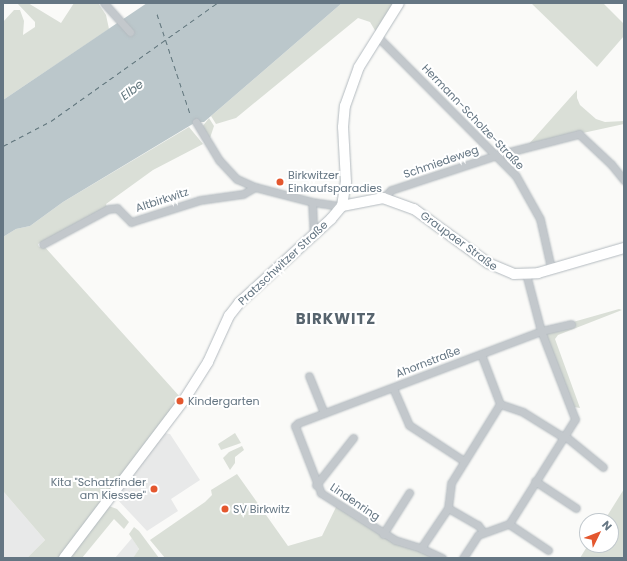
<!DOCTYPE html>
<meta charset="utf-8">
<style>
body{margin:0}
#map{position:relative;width:627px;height:561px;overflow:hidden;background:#fafaf8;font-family:Poppins,sans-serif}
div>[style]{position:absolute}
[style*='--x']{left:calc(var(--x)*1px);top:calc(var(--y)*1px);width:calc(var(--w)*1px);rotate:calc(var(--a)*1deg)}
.built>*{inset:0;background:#e8e9e9}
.green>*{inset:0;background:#dadfd7}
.water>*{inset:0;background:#bbc7cb}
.ferry>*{height:1px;margin-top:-0.5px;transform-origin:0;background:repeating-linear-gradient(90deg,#60757c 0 5px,transparent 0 9px)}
.roads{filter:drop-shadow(0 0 1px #b3babf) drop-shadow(0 0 1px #b3babf)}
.street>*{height:7px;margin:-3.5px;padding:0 3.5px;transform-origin:3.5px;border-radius:3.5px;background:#c3c8cc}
.secondary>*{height:10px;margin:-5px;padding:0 5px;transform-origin:5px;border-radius:5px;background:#fff}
.dots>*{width:11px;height:11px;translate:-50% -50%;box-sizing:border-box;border:2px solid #fff;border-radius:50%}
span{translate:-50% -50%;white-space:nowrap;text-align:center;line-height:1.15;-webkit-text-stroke:4px #fff;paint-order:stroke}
.street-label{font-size:11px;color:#657683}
.poi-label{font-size:11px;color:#657683}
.left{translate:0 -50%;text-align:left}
.right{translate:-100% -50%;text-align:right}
.water-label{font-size:12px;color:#60757c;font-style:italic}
.district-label{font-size:15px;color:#57646e;font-weight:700;letter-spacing:1px}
.frame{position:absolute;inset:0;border:4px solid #657683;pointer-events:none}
.north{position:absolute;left:579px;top:513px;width:40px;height:40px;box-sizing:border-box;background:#fff;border:1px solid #c1c8cd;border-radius:50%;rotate:47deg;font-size:11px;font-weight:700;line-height:16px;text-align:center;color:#657683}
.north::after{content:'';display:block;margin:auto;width:14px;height:18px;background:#e4572e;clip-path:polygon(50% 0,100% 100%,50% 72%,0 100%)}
</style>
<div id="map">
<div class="built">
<i style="clip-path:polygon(164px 433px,170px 434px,200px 480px,171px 499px,178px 511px,147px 531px,116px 498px)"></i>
<i style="clip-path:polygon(3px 491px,45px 540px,27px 558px,3px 558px)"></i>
<i style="clip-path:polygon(132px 538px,139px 549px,136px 554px,133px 558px,115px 558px)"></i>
</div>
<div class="green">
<i style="clip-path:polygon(17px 3px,28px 3px,61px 23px,74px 3px,98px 3px,106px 15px,109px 29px,3px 100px,3px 22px,14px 10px,20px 10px,24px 21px,23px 35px,35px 27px,35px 22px)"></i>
<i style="clip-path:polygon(342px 3px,397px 3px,376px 32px,370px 22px,358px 18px,236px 118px,216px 124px,211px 116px)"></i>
<i style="clip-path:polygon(531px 3px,603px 3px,624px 24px,624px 36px,597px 67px)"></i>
<i style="clip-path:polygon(577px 90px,577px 98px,580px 105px,596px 119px,605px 122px,624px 121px,624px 124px,528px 145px)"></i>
<i style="clip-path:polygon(209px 118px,214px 126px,210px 138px,202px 127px)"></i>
<i style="clip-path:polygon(189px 127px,203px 144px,153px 170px,106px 204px,107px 207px,38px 244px,39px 247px,43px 245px,181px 398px,60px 558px,27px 558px,45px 540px,3px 491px,3px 237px,16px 229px,30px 226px,63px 202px)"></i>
<i style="clip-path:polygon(619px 309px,622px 310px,558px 335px,555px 339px,580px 408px,574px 407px,546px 336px,547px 332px,573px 322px)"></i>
<i style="clip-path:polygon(235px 433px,241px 443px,221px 450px,218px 444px)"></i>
<i style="clip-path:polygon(242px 446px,244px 450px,235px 457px,235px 463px,230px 470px,223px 458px,229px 452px)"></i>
<i style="clip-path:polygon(237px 474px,288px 546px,322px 536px,337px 505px,383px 534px,438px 558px,165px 558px,150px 540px,205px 502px,212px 495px,211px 490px)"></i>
<i style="clip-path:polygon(624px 489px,624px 558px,580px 558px,588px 545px,611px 545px,611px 521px,604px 521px)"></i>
<i style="clip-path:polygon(109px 506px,117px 509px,129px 522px,124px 529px,114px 519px,82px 558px,66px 558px)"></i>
<i style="clip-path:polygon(134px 527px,139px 531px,159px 558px,133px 558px,139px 549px,129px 534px)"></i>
</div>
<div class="water">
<i style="clip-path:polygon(147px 3px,342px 3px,204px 122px,196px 122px,63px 202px,30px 226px,16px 229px,3px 237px,3px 100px)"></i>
</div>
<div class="ferry">
<i style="--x:157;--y:14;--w:105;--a:71.7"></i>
<i style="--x:3;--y:146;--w:54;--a:-27.5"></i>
<i style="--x:51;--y:121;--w:204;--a:-35.4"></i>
</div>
<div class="roads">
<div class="street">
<i style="--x:104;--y:3;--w:39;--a:48"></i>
<i style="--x:377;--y:36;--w:197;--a:45.2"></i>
<i style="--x:516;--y:176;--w:49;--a:60.8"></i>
<i style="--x:540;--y:219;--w:50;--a:77.3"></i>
<i style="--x:196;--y:122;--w:44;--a:58.8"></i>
<i style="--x:219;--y:160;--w:26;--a:47"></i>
<i style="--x:237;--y:179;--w:20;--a:24"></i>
<i style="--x:255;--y:187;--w:59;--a:14.7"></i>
<i style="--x:312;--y:202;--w:30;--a:8"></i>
<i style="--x:383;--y:198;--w:11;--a:-45"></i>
<i style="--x:391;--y:190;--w:112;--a:-18.3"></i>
<i style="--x:497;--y:155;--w:85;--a:-14.4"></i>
<i style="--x:579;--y:134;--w:44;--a:43.2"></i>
<i style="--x:611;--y:164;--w:21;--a:51"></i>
<i style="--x:312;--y:202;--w:33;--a:87"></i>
<i style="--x:43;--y:244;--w:74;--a:-28.3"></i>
<i style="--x:108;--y:209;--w:9;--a:-6"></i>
<i style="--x:117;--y:208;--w:20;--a:45"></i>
<i style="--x:131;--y:222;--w:72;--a:-17.7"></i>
<i style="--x:200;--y:200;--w:43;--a:-7.9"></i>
<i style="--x:243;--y:194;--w:14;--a:-30"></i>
<i style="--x:309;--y:376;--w:40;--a:68"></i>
<i style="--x:393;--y:388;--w:40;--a:66.6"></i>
<i style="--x:409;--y:425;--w:66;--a:33.2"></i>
<i style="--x:500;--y:404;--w:24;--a:19"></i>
<i style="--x:523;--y:412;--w:44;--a:31.9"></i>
<i style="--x:560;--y:435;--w:5;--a:11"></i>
<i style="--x:565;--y:436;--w:49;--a:39.2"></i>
<i style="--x:535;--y:481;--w:49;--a:33.4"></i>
<i style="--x:316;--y:485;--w:60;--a:-51.8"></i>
<i style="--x:448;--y:508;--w:34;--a:30"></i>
<i style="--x:478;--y:525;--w:9;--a:54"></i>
<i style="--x:509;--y:524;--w:47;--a:33.7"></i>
<i style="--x:383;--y:534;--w:49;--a:-57.6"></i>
<i style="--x:421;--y:548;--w:48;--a:-56"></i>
<i style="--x:448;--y:508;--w:25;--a:-83"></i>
<i style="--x:451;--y:483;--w:93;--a:-58.2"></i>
<i style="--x:500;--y:404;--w:53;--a:-110.8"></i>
<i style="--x:442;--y:558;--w:23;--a:-155"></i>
<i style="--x:421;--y:548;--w:27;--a:-163"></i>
<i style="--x:395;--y:540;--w:88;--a:-147.6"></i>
<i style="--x:321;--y:493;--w:72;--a:-111.2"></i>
<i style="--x:295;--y:426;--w:4;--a:-45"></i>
<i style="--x:298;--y:423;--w:260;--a:-20.7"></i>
<i style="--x:541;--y:331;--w:31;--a:-13"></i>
<i style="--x:463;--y:558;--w:27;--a:-57"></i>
<i style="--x:478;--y:535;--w:33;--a:-20"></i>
<i style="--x:509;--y:524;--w:124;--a:-57.8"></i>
<i style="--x:575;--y:419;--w:94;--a:-111.1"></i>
<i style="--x:541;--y:331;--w:59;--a:-104.7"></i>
</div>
<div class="secondary">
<i style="--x:342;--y:206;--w:42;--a:-11"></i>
<i style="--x:383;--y:198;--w:33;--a:20"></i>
<i style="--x:414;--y:209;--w:92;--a:36.1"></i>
<i style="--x:488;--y:263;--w:28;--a:23"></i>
<i style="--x:514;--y:274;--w:24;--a:-2"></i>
<i style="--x:538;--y:273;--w:90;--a:-16.2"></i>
<i style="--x:64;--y:558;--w:198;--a:-52.8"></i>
<i style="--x:184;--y:400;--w:45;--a:-57.7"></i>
<i style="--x:208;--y:362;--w:51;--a:-65.5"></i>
<i style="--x:229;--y:316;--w:16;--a:-52"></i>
<i style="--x:239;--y:303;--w:125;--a:-42.4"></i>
<i style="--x:331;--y:219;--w:17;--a:-50"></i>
<i style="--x:342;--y:206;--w:24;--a:-81"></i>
<i style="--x:346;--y:182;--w:55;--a:-93.1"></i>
<i style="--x:343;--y:127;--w:21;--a:-85"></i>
<i style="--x:345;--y:106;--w:41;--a:-70.3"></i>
<i style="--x:359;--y:67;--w:75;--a:-58"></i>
</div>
</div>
<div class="dots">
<i style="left:280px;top:182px;background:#e4572e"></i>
<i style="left:180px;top:401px;background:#e4572e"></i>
<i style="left:154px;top:489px;background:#e4572e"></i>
<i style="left:225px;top:509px;background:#e4572e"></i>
</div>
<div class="street-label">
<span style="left:473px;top:117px;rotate:46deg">Hermann-Scholze-Straße</span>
<span style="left:441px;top:162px;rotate:-19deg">Schmiedeweg</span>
<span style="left:162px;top:200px;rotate:-18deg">Altbirkwitz</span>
<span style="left:459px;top:241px;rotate:36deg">Graupaer Straße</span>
<span style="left:283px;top:263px;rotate:-43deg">Pratzschwitzer Straße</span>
<span style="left:428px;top:362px;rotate:-21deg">Ahornstraße</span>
<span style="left:355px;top:502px;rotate:34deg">Lindenring</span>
</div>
<div class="poi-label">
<span class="left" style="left:288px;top:182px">Birkwitzer<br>Einkaufsparadies</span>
<span class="left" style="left:188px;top:401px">Kindergarten</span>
<span class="right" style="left:146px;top:489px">Kita "Schatzfinder<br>am Kiessee"</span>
<span class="left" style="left:233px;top:509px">SV Birkwitz</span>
</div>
<div class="water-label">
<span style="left:132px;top:90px;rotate:-37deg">Elbe</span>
</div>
<div class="district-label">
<span style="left:336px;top:319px">BIRKWITZ</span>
</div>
<div class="frame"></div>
<div class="north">N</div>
</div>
